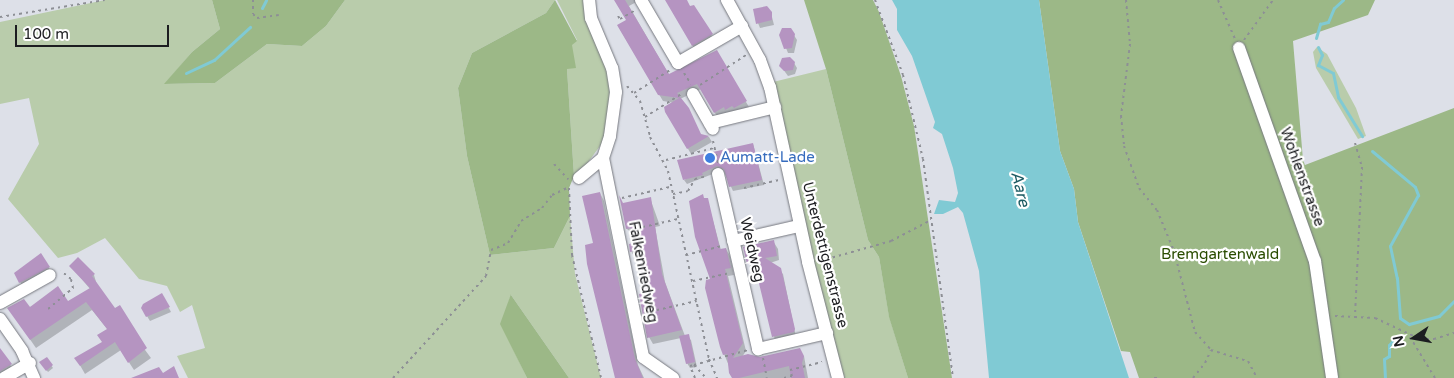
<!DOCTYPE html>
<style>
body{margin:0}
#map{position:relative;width:1454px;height:378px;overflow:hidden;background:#dde0e8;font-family:"Varela Round",sans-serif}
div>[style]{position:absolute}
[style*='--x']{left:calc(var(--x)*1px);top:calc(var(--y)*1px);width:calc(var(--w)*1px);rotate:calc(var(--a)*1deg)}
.green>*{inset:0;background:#b9ccab}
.forest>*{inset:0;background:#9cb887}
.water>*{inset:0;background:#80cad4}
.shadow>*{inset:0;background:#0003}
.stream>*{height:3px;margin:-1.5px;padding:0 1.5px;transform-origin:1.5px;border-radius:1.5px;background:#80cad4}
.building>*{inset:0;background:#b594c1}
.path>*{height:2px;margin-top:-1px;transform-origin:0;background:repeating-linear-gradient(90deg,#8d8f95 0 2.5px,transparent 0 6.5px)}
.roads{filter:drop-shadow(0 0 1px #76787f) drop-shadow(0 0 1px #76787f)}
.minor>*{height:12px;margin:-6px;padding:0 6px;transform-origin:6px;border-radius:6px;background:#fff}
.dots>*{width:14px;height:14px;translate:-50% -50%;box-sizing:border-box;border:2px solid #fff;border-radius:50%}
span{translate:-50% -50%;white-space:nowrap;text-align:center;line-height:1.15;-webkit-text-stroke:4.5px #fff;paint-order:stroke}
.shop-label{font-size:15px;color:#366cbe}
.left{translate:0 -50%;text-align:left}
.street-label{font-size:15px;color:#1c1d20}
.park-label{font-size:15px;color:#2a4c00}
.water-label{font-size:16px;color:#1d5b63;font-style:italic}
.north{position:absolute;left:1389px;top:313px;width:50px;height:50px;-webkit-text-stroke:4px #fff;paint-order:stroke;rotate:258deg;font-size:14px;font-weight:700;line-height:20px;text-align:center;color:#1c1d20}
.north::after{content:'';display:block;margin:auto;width:18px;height:22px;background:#1c1d20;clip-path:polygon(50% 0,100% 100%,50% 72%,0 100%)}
.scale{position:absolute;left:15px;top:25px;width:154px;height:22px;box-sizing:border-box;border:2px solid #1c1d20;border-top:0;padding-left:6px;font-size:15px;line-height:18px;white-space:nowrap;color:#1c1d20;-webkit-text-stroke:4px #fff;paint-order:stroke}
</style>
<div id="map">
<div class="green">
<i style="clip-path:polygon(105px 0,212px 0,220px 29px,192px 52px,165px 84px,215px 83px,267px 44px,302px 46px,326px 26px,345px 0,555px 0,546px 13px,472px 53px,458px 88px,467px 156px,490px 255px,554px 248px,570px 216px,575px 274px,601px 378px,569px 378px,511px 295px,501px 324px,527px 378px,188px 378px,177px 356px,205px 348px,192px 305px,180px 312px,167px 286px,139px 279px,105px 238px,77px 253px,58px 258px,8px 199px,39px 144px,29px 98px,0 104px,0 22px)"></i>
<i style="clip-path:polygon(557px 0,584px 0,612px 85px,603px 142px,580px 173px,574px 176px,567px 69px,572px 44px,577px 40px)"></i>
<i style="clip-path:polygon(1317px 47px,1327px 54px,1356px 108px,1366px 136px,1358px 139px,1316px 68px,1313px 52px)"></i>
<i style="clip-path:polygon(826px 69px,868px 240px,879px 257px,889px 316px,908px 378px,844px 378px,811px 260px,773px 82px)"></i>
</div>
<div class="forest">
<i style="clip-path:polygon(212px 0,345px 0,326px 26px,302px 46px,267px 44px,215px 83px,164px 84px,192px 52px,220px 29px)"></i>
<i style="clip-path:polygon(555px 0,577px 41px,572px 45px,576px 68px,567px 69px,574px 176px,569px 188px,570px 216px,554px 248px,490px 255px,467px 156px,458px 88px,472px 53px,546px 13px)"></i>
<i style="clip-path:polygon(804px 0,873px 0,879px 12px,901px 76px,914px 126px,952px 378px,908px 378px,889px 317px,879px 257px,868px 240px,826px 69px)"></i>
<i style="clip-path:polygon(1039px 0,1375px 0,1368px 15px,1293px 41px,1303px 160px,1305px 165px,1454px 108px,1454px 378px,1139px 378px,1130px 352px,1121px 351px,1078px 222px,1074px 189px,1060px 151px)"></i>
<i style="clip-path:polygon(511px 294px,511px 295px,569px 378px,527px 378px,500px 324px)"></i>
</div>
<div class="water">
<i style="clip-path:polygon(892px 0,1039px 0,1060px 151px,1074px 189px,1078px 222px,1129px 378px,989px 378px,979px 271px,963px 213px,958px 207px,943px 214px,934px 214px,939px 200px,955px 202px,958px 193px,953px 168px,942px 134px,933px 128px,935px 122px,912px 56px,897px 30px,897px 9px)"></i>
</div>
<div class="shadow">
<i style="clip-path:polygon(616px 0,640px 0,629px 6px,669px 75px,716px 52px,749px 107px,718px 118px,701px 89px,680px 99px,701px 135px,709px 137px,712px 142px,691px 154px,666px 111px,674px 103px,663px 101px,618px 26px,627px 20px)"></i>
<i style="clip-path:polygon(666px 0,685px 0,715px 40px,696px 51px)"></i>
<i style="clip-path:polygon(771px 13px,774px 25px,760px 28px,758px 23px)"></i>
<i style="clip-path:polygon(790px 29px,797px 40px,794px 53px,788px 53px,786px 48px)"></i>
<i style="clip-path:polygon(794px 63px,797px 68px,795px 74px,788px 76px,780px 65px)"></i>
<i style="clip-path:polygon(753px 144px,764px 185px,733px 191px,723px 170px,687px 184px,684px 180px)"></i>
<i style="clip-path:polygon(600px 193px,604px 201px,638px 365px,644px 378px,617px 378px)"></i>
<i style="clip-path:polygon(650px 198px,660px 226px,655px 227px,665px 282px,685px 336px,691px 340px,697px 367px,690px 368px,687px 363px,681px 338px,653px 344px,649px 337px,647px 293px,639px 257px,635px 258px,631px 251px,636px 244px,634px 235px,627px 229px,623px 204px)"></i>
<i style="clip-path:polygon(707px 199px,721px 250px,726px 249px,730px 256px,734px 275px,728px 276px,746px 351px,742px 357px,804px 356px,808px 378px,734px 378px,724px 354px,712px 280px)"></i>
<i style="clip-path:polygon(773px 241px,778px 249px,779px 260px,770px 263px,783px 274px,796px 337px,775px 340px,757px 268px,751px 269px,745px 248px)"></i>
<i style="clip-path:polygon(41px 254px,53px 275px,25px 290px,15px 274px)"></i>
<i style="clip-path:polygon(78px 259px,94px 275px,97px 285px,151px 358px,134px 370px,121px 350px,85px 374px,81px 367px,76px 359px,103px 342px,108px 330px,92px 310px,36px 348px,9px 309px,68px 303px,90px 289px,71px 266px)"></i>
<i style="clip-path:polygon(162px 295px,171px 312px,150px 321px,142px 308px)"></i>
<i style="clip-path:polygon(0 350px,15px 372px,0 378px)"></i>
<i style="clip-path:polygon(46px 358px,53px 368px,48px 372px,41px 363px)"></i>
</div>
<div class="stream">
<i style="--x:262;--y:8;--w:9;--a:-63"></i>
<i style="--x:1316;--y:38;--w:15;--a:-74"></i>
<i style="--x:1320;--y:24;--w:8;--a:-14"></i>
<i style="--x:1328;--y:22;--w:15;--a:-67"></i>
<i style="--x:1334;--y:8;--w:12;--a:-42"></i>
<i style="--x:1318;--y:47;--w:9;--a:63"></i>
<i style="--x:1322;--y:55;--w:11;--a:112"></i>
<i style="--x:1318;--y:65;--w:17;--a:28"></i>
<i style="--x:1333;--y:73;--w:25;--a:78"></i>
<i style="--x:1338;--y:97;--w:46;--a:58.4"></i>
<i style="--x:186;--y:73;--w:31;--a:-25"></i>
<i style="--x:214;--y:60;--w:49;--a:-42.5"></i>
<i style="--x:1372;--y:151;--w:56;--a:39.9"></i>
<i style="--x:1415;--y:187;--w:9;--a:69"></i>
<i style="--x:1418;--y:195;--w:58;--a:118.8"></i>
<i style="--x:1390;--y:246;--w:33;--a:78"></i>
<i style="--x:1397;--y:278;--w:40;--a:85.7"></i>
<i style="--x:1400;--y:318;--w:11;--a:34"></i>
<i style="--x:1409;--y:324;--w:31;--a:-15"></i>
<i style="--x:1439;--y:316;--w:21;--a:-45"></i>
<i style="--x:1385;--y:378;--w:19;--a:-93"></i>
<i style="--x:1384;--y:359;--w:6;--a:-31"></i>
<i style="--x:1389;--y:356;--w:11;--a:-90"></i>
<i style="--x:1389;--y:345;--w:9;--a:-49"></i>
</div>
<div class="building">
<i style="clip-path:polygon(614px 0,625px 0,669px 74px,717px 50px,747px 101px,734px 108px,732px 106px,725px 110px,724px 107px,714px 113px,697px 84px,677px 93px,689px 108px,701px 134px,709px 136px,687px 149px,665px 112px,664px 107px,679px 98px,658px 95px,617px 25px,626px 20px)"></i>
<i style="clip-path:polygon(665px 0,687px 0,690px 6px,694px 5px,713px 34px,692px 46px)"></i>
<i style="clip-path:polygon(767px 6px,772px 12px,772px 20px,756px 24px,753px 9px)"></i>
<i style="clip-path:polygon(782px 28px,791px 28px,795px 34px,792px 48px,784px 49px,779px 35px)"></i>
<i style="clip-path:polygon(790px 57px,795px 62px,793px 70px,784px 71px,779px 66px,782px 58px)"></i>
<i style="clip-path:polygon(753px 143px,762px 180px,729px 187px,724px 169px,717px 166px,702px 173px,703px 175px,683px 180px,677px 160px)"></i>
<i style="clip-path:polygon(600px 192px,635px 359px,643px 378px,615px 378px,587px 264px,585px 245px,593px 243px,582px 196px)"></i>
<i style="clip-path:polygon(703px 194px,704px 198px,708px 198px,720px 249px,726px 248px,731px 268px,725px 269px,743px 343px,733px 358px,748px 354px,760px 357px,800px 348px,804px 356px,802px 363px,805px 378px,791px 378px,789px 366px,739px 378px,732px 378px,729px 373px,727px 354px,723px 355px,720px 347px,705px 288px,706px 280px,710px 279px,695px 237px,689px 201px)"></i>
<i style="clip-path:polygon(619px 195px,623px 203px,651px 197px,662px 274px,682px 330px,647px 338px,639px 294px,645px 292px,636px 250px,630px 252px,629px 244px,634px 243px,631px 228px,626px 229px)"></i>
<i style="clip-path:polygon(774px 240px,777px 256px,765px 258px,781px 268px,795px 329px,794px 332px,772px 337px,754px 263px,747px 264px,743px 247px)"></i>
<i style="clip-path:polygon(41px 253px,50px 267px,19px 283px,14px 273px)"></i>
<i style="clip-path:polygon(78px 257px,95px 274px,92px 276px,115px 308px,120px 305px,147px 348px,128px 363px,115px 342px,80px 366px,74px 358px,102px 342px,97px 335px,107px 329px,86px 302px,30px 340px,7px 308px,24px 299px,30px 307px,58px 286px,68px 301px,90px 288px,69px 266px)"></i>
<i style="clip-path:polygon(162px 293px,170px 307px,146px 317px,141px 308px,143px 304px)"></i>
<i style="clip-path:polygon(689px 334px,695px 362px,686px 364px,679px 336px)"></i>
<i style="clip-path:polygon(0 348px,12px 364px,0 371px)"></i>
<i style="clip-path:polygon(47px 357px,53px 365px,46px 371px,39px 362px)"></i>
<i style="clip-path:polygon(174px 366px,179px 378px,131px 378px,159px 367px,163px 373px)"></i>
</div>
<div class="path">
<i style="--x:253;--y:0;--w:14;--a:90"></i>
<i style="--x:253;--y:14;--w:6;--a:45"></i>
<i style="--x:257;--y:18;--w:22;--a:-8"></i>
<i style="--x:875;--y:0;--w:80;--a:69.5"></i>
<i style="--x:903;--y:75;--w:86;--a:76.6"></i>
<i style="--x:923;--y:159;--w:221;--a:82.2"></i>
<i style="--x:1126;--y:0;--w:44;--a:84.8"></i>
<i style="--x:1130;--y:44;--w:73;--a:97.1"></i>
<i style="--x:1121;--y:116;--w:30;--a:84"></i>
<i style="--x:1124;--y:146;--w:45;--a:70.3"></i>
<i style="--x:1139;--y:188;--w:28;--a:51"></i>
<i style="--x:1157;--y:210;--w:44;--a:67.5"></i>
<i style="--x:1174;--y:251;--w:84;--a:75.5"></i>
<i style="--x:1195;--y:332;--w:24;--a:48"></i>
<i style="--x:1211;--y:350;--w:39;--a:17"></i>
<i style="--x:1248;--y:361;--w:19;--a:62"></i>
<i style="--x:1218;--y:0;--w:43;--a:66.4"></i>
<i style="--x:618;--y:16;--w:4;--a:56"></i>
<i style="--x:620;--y:19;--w:16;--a:-30"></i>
<i style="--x:0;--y:17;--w:106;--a:-9.2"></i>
<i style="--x:1244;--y:40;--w:49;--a:-54.1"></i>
<i style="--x:684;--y:73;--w:13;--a:58"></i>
<i style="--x:700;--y:85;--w:55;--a:-33.1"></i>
<i style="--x:627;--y:86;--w:20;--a:49"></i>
<i style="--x:640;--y:101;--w:37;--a:74"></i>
<i style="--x:650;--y:137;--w:38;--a:62"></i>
<i style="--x:668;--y:171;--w:192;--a:77.7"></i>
<i style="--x:709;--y:359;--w:21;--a:67"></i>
<i style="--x:634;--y:93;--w:43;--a:-32.6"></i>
<i style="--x:645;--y:117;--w:45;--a:-32.3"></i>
<i style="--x:713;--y:141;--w:23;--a:77"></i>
<i style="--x:1355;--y:143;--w:25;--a:74"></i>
<i style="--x:1362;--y:167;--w:150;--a:92.7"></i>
<i style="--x:666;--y:160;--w:49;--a:-14"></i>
<i style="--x:554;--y:164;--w:21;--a:47"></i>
<i style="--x:569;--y:188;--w:67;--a:87.4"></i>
<i style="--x:572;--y:255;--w:126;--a:76.7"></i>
<i style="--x:744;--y:188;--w:36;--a:-13"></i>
<i style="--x:673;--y:194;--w:15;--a:-11"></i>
<i style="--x:688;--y:191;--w:14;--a:-60"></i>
<i style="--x:695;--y:179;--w:12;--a:-14"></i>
<i style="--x:622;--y:198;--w:49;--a:-12.9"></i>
<i style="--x:630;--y:230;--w:49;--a:-12.9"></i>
<i style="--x:686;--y:255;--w:37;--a:-14"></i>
<i style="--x:820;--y:261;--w:74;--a:-15.7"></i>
<i style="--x:891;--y:241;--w:45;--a:-27.7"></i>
<i style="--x:693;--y:281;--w:38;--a:-12"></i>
<i style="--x:48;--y:309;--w:33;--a:-40"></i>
<i style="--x:73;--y:288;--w:9;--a:-103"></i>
<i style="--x:71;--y:279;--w:13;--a:-141"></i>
<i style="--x:644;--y:313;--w:54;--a:-12.8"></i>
<i style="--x:1335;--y:316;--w:40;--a:2.9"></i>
<i style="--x:1375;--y:318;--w:50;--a:25"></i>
<i style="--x:1420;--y:339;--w:14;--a:0"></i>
<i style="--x:1434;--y:339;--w:21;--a:-17"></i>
<i style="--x:1410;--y:337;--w:48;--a:58.6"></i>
<i style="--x:763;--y:358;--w:20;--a:79"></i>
<i style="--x:694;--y:365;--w:56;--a:-15.5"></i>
<i style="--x:393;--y:378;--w:138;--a:-47.6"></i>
<i style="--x:486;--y:276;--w:26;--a:-79"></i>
<i style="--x:491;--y:250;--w:18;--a:-22"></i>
<i style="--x:508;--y:243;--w:26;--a:-59"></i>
<i style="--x:521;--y:221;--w:25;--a:-32"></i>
<i style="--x:542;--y:208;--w:16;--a:-52"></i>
<i style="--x:552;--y:195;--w:19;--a:-25"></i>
<i style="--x:695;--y:378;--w:13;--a:-113"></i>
<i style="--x:690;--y:366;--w:4;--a:-14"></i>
<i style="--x:694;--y:365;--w:18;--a:47"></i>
<i style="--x:784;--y:378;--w:8;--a:-14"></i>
<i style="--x:792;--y:376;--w:6;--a:-108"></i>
<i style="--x:790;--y:370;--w:33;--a:-14"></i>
<i style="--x:1154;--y:378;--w:5;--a:0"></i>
<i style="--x:1193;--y:378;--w:19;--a:-51"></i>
<i style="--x:1205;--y:363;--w:14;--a:-65"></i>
</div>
<div class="roads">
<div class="minor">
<i style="--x:641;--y:0;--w:73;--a:59.6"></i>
<i style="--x:678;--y:63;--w:74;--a:-30"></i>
<i style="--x:727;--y:0;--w:68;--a:61.2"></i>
<i style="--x:760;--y:60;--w:29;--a:70"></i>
<i style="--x:770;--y:87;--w:179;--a:77.7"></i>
<i style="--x:808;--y:262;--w:120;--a:75.5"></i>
<i style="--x:1239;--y:48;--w:226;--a:70.4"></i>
<i style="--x:1315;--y:261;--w:118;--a:81.7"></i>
<i style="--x:693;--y:94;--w:40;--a:60.3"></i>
<i style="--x:710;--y:123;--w:67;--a:-13.8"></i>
<i style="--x:603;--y:158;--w:203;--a:78.6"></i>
<i style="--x:643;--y:357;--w:37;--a:35"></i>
<i style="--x:718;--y:174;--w:180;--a:77.1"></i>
<i style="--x:758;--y:349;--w:71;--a:-13.1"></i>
<i style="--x:579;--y:178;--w:31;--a:-40"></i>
<i style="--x:603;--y:158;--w:23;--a:-72"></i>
<i style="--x:610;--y:136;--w:44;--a:-82.2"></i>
<i style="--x:616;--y:92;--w:24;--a:-99"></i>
<i style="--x:612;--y:68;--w:54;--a:-112.8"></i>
<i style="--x:591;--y:18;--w:18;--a:-96"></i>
<i style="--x:733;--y:241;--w:68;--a:-12.8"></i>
<i style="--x:0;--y:303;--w:57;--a:-29.2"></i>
<i style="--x:0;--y:319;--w:39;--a:55"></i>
<i style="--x:22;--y:351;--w:30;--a:66"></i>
<i style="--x:4;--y:378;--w:30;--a:-30"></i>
</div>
</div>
<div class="dots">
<i style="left:710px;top:158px;background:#3f7fe0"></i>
</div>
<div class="shop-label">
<span class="left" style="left:720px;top:158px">Aumatt-Lade</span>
</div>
<div class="street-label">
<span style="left:1302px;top:177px;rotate:70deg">Wohlenstrasse</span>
<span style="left:752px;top:250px;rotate:77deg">Weidweg</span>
<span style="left:825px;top:255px;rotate:76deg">Unterdettigenstrasse</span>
<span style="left:643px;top:272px;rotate:79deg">Falkenriedweg</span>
</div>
<div class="park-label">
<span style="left:1220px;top:255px">Bremgartenwald</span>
</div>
<div class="water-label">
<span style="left:1020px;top:189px;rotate:76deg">Aare</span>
</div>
<div class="north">N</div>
<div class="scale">100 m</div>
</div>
